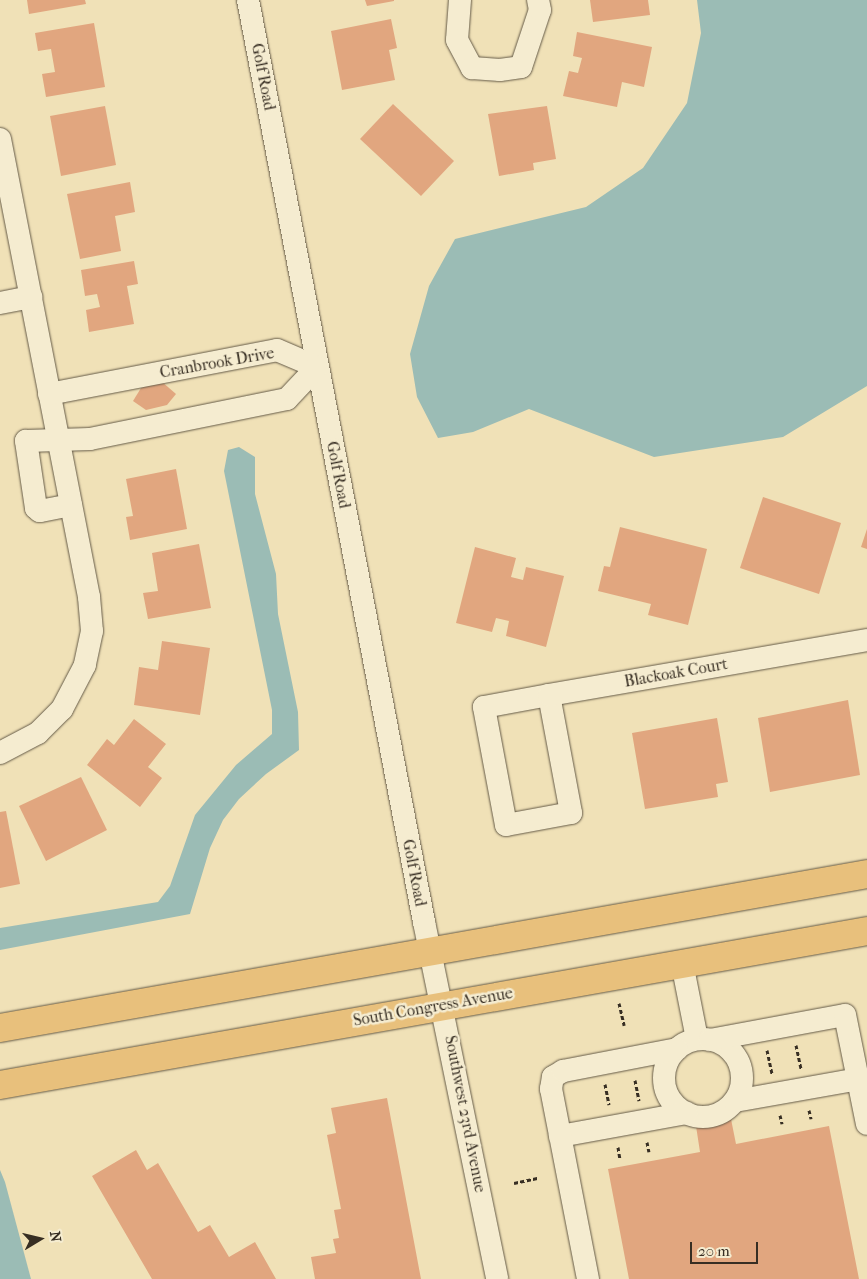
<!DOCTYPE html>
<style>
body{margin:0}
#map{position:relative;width:867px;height:1279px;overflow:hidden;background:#f0e1b7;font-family:"IM FELL French Canon",serif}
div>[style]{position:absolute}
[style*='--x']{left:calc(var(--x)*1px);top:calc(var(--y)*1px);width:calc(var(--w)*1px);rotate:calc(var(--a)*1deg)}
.water>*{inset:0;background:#9bbcb5}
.building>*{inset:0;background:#e1a67f}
.path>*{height:3px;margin-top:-1.5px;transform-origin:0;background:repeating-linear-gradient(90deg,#372e23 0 4px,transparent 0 6.5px)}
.roads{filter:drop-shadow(0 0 1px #655b48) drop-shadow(0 0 1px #655b48)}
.minor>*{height:22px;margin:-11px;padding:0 11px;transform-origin:11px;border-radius:11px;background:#f5ecd0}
.minor>.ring{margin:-11px;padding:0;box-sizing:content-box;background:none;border:22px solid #f5ecd0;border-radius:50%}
.major>*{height:28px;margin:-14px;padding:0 14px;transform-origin:14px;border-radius:14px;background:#e8c07c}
span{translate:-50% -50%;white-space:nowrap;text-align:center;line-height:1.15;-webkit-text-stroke:5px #f5ecd0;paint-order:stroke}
.street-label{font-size:16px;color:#372e23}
.north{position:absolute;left:15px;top:1214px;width:50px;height:50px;-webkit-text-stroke:4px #f5ecd0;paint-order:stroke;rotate:81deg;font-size:14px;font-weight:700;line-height:20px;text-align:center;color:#372e23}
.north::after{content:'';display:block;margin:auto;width:18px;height:22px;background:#372e23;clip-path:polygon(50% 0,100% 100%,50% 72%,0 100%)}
.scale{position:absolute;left:690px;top:1242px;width:68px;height:22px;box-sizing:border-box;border:2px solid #372e23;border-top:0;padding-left:6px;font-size:15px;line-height:18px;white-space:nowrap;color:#372e23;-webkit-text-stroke:4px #f5ecd0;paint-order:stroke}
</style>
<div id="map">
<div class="water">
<i style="clip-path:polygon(697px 0,867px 0,867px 386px,783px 437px,654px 457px,529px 409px,473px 432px,438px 438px,417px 397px,410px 354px,429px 286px,455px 239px,586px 207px,643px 168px,687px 103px,701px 33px)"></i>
<i style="clip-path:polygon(239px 447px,255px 457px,255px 494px,276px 574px,278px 614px,298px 712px,299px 750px,266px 774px,239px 799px,223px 820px,210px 848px,190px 914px,0 950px,0 928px,158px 902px,170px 886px,195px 815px,236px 765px,272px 734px,272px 710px,224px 471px,228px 450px)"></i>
<i style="clip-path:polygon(0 1170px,5px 1182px,31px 1279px,0 1279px)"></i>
</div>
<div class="building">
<i style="clip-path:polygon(27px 0,85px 0,86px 4px,29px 14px)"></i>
<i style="clip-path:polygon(365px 0,394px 0,394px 1px,367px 6px)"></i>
<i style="clip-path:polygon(590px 0,648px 0,650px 15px,593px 22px)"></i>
<i style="clip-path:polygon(391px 19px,397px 48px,389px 50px,395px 80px,342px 90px,331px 31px)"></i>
<i style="clip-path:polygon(94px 23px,105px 87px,46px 97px,42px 74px,55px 72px,51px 49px,38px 51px,35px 33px)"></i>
<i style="clip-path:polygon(577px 32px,652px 47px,644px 87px,622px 82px,617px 107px,563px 96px,569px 71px,578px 73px,582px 58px,573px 56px)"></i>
<i style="clip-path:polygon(393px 104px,454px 161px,421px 196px,360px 139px)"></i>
<i style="clip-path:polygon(105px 106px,116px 165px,61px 176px,50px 116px)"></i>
<i style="clip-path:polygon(547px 106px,556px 159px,533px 163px,534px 170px,499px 176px,488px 114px)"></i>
<i style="clip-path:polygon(130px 182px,135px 212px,115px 216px,121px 251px,80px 259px,67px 194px)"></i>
<i style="clip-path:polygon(134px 261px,138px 284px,127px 286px,134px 324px,89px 332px,86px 310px,100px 307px,97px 294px,85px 296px,81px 270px)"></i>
<i style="clip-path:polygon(161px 381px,176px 394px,167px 405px,146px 410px,133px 401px,141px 388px)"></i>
<i style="clip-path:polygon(176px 469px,187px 529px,130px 540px,126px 517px,133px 516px,126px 479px)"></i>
<i style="clip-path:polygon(763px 497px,841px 523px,819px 594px,740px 568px)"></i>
<i style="clip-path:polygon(620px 527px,707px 549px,688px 625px,648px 615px,651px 604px,598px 591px,604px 566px,610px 567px)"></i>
<i style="clip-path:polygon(867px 529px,867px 549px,861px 547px)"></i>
<i style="clip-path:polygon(199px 544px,211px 608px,148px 619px,143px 593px,158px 591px,152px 553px)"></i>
<i style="clip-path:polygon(475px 547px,516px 558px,511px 577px,523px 580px,526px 567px,564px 576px,546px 647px,506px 636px,509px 621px,496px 618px,492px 632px,456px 623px)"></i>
<i style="clip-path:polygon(162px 641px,210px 648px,200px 715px,134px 705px,139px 667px,158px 670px)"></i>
<i style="clip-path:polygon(848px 700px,860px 775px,770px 792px,758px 718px)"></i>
<i style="clip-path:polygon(717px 718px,728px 782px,716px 784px,718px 797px,645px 809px,632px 733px)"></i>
<i style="clip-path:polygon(134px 719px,166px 744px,148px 767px,162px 778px,140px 807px,87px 765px,107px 739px,114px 745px)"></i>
<i style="clip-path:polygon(81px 777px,107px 830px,46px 861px,19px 806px)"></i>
<i style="clip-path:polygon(6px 811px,20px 884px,0 888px,0 812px)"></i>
<i style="clip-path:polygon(387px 1098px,421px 1279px,315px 1279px,311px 1257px,336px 1253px,333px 1239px,339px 1238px,334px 1210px,341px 1209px,327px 1135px,336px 1133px,331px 1108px)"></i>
<i style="clip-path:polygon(731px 1119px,736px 1144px,829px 1126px,859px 1279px,629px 1279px,608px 1169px,700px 1152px,696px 1126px)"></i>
<i style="clip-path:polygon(136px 1150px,147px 1170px,158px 1163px,198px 1232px,210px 1225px,229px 1257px,255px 1242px,276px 1279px,152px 1279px,92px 1176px)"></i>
</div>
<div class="path">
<i style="--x:619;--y:1003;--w:23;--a:77"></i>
<i style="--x:796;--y:1045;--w:24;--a:78"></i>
<i style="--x:767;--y:1050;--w:25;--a:78"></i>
<i style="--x:635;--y:1080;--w:21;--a:79"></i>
<i style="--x:605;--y:1084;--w:21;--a:79"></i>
<i style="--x:809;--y:1110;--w:9;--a:77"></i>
<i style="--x:780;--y:1115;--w:9;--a:77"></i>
<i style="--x:647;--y:1142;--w:10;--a:79"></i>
<i style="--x:618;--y:1147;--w:12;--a:81"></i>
<i style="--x:514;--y:1183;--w:25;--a:-12"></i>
</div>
<div class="roads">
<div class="minor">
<i style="--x:248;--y:0;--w:939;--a:79.19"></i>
<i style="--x:424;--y:922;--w:364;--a:78.4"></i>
<i style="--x:460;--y:0;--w:40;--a:94.3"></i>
<i style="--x:457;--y:40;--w:32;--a:62"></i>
<i style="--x:472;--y:68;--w:28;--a:4"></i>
<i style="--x:500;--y:70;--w:21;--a:-8"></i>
<i style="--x:521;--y:67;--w:60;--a:-71.6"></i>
<i style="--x:540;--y:10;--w:10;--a:-101"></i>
<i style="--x:0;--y:139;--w:467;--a:79"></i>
<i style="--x:89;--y:597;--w:34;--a:85"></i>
<i style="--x:92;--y:631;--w:35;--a:102"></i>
<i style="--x:85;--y:665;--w:50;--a:117.6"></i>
<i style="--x:62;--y:709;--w:34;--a:135"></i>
<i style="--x:38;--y:733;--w:43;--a:152.2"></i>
<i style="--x:0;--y:303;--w:32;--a:-11"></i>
<i style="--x:49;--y:394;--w:232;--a:-10.9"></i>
<i style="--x:277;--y:350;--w:43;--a:23"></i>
<i style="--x:71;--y:505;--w:32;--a:169"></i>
<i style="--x:40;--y:511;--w:5;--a:-143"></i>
<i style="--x:36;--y:508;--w:68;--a:-98.5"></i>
<i style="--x:26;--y:441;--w:64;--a:-1.8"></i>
<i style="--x:90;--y:439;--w:201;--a:-11.5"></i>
<i style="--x:287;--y:399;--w:44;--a:-46.8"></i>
<i style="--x:549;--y:695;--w:120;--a:79.4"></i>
<i style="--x:571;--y:813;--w:66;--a:169.5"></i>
<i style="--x:506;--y:825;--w:120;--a:-100.6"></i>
<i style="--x:484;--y:707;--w:66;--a:-10.5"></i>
<i style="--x:549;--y:695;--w:323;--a:-9.8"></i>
<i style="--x:682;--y:963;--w:77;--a:78.8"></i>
<i class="ring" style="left:664px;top:1039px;width:56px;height:56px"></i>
<i style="--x:710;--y:1040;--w:137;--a:-10.5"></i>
<i style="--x:845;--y:1015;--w:111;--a:78.6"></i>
<i style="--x:735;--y:1101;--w:125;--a:-10.1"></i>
<i style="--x:560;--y:1136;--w:129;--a:-10.3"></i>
<i style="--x:588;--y:1279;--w:194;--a:-101"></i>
<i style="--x:551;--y:1089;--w:12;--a:-81"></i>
<i style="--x:553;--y:1077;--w:12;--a:-31"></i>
<i style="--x:563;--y:1071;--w:116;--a:-10.9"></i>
</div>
<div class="major">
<i style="--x:0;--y:1028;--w:881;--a:-10.07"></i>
<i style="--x:0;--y:1085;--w:881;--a:-10.07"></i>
</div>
</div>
<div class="street-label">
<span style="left:263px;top:77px;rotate:79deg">Golf Road</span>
<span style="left:217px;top:363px;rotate:-10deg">Cranbrook Drive</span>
<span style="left:338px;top:475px;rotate:79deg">Golf Road</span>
<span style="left:676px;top:673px;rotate:-10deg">Blackoak Court</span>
<span style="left:414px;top:873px;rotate:79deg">Golf Road</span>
<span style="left:433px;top:1007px;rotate:-10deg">South Congress Avenue</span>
<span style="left:465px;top:1114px;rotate:79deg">Southwest 23rd Avenue</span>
</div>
<div class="north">N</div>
<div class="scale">20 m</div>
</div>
